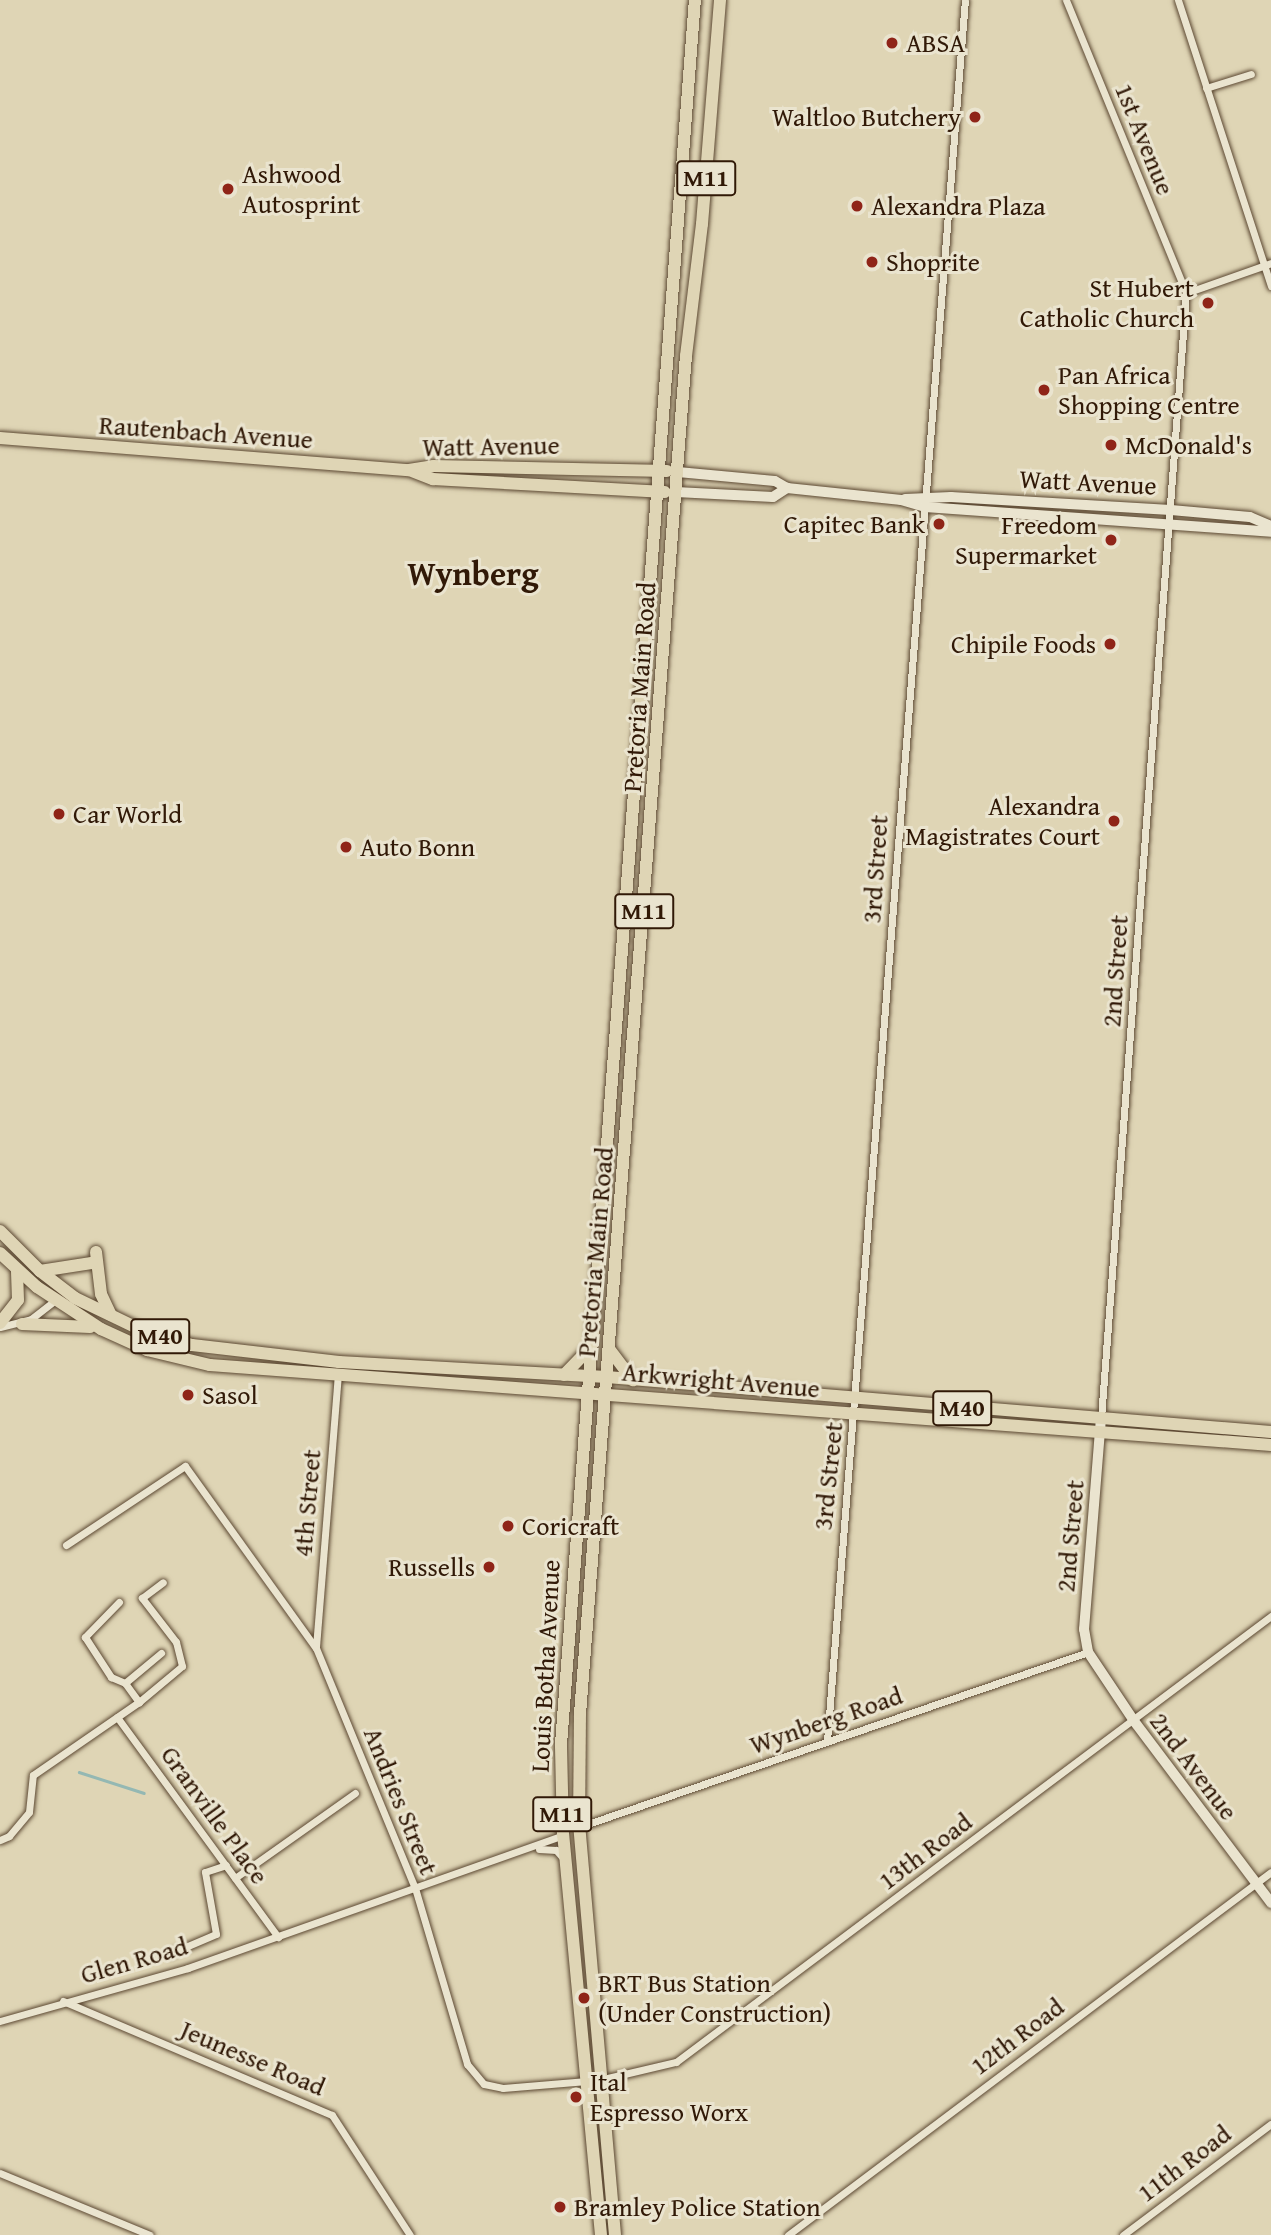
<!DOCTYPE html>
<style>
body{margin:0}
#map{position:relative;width:1271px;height:2235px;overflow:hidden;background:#dfd5b5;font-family:"Gentium Book Plus",serif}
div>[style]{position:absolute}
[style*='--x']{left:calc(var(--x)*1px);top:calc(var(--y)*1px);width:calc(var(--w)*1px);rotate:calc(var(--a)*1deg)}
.stream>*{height:2.5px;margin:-1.25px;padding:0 1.25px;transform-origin:1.25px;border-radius:1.25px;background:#94b8b3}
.roads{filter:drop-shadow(0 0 2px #5c4832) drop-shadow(0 0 2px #5c4832)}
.minor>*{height:7px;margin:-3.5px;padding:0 3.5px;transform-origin:3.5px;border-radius:3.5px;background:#eae4cf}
.tertiary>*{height:10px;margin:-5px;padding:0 5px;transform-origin:5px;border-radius:5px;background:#eae4cf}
.primary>*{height:12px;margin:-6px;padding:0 6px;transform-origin:6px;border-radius:6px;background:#dfd5b5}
.dots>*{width:19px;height:19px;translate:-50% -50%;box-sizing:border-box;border:4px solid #eae4cf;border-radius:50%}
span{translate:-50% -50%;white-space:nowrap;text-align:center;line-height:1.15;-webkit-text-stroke:6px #eae4cf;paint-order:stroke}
.shield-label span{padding:2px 5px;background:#eae4cf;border:2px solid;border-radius:5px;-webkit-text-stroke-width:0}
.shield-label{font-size:24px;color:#311907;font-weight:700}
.poi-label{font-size:26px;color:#311907}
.left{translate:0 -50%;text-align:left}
.right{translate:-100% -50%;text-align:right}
.street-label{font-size:26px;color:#311907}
.district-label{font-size:33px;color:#311907;font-weight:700}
</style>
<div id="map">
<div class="stream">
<i style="--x:79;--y:1772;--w:68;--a:17.9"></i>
</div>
<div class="roads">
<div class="minor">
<i style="--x:1066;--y:0;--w:317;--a:67.7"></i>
<i style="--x:1186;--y:293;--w:1128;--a:94.32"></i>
<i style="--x:1178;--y:0;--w:301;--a:72"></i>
<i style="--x:1206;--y:88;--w:47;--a:-17.3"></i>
<i style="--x:1186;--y:293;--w:90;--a:-19.4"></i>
<i style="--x:0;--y:1327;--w:32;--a:-14"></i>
<i style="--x:31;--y:1319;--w:33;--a:-38"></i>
<i style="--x:66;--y:1545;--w:143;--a:-33.6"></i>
<i style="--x:185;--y:1466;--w:224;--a:54.3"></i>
<i style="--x:316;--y:1648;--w:260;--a:67.6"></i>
<i style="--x:415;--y:1888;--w:184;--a:73.5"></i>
<i style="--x:467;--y:2064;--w:26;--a:50"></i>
<i style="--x:484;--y:2084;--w:19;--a:12"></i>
<i style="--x:503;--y:2088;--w:96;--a:-4.8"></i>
<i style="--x:599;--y:2080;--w:79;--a:-13.2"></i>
<i style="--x:676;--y:2062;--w:744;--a:-36.85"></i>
<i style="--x:119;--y:1602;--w:49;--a:134.2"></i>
<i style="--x:85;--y:1637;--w:48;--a:57"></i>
<i style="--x:111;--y:1677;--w:15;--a:23"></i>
<i style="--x:125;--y:1683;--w:24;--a:54"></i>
<i style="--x:316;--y:1647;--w:275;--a:-85.4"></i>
<i style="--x:125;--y:1683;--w:47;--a:-39.8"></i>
<i style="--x:117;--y:1717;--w:273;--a:53.8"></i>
<i style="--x:827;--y:1741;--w:1746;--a:-85.47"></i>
<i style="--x:579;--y:1827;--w:538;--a:-18.97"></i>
<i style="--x:0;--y:1840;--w:10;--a:-24"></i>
<i style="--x:9;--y:1836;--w:31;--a:-50"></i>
<i style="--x:29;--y:1812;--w:37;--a:-84"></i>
<i style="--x:33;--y:1775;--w:129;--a:-34.6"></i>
<i style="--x:139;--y:1702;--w:56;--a:-39.9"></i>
<i style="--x:182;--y:1666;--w:25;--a:-104"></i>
<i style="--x:176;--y:1642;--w:56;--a:-127.7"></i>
<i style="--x:142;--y:1598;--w:26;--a:-37"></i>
<i style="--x:539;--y:1849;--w:17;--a:3"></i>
<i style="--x:556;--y:1850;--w:9;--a:49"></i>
<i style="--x:235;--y:1878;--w:147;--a:-35.3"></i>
<i style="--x:169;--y:1954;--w:51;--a:-23.1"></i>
<i style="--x:216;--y:1934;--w:63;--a:-100.1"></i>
<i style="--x:205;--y:1872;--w:22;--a:-18"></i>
<i style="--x:63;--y:2001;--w:292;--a:23"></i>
<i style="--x:332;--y:2115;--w:143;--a:57"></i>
<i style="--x:0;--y:2021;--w:195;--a:-15.7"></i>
<i style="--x:188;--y:1968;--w:398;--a:-19.5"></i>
<i style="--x:0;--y:2173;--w:162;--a:22.5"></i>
<i style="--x:788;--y:2235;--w:604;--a:-36.93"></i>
<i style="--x:1123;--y:2235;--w:185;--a:-36.9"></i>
</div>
<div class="tertiary">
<i style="--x:678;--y:472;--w:97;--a:5.3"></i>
<i style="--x:775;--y:481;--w:14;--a:30"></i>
<i style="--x:787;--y:488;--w:115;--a:6"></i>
<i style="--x:901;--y:500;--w:25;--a:16"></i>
<i style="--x:925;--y:507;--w:347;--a:4.1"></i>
<i style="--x:676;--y:492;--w:97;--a:3"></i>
<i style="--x:773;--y:497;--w:17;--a:-33"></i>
<i style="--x:905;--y:499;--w:46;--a:-2.5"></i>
<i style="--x:951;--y:497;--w:220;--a:3.4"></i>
<i style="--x:1171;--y:510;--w:79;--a:5.1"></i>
<i style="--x:1250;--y:517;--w:23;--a:23"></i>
<i style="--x:1101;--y:1418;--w:212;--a:94.6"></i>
<i style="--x:1084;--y:1629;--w:23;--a:80"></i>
<i style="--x:1088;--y:1652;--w:83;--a:56.3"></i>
<i style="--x:1134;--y:1721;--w:228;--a:53"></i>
</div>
<div class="primary">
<i style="--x:0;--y:438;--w:410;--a:4.5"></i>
<i style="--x:409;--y:470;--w:24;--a:-9"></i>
<i style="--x:433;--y:466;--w:234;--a:1.2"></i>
<i style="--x:409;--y:470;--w:26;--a:21"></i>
<i style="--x:433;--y:479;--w:232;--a:3.2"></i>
<i style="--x:0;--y:1231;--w:57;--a:45"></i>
<i style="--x:40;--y:1271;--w:44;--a:37.6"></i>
<i style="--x:75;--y:1298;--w:71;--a:25.8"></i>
<i style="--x:139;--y:1329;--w:55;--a:16.8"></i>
<i style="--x:192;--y:1345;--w:148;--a:6.6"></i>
<i style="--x:339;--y:1362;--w:268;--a:3.2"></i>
<i style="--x:607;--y:1377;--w:666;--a:4.74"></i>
<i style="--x:96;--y:1252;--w:42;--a:83.2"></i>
<i style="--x:101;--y:1294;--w:23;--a:65"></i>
<i style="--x:0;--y:1253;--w:50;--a:42.6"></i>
<i style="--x:37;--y:1287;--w:77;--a:33.3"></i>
<i style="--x:101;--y:1329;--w:51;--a:24.5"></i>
<i style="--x:147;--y:1350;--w:65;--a:13.4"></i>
<i style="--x:210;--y:1365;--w:1064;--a:4.31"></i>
<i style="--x:40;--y:1271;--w:52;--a:-8.9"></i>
<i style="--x:0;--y:1323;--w:29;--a:-52"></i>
<i style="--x:18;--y:1300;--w:31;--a:-92"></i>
<i style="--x:22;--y:1324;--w:68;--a:2.5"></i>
<i style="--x:610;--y:1350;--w:38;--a:53"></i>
<i style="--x:564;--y:1375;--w:37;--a:-46"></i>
<i style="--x:601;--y:2235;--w:402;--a:-95.4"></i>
<i style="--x:563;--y:1835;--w:91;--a:-91.3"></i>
<i style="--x:561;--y:1744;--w:1749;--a:-85.61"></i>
<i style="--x:615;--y:2235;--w:410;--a:-95"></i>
<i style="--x:579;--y:1827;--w:113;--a:-89.5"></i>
<i style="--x:580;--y:1714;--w:1362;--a:-85.54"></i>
<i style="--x:686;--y:356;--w:133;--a:-83.1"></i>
<i style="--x:702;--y:224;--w:225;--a:-85.4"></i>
</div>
</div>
<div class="dots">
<i style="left:892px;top:43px;background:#8f2418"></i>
<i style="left:975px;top:117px;background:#8f2418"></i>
<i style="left:228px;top:189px;background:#8f2418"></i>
<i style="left:857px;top:206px;background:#8f2418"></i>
<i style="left:872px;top:262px;background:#8f2418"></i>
<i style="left:1208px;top:303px;background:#8f2418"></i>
<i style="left:1044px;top:390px;background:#8f2418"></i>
<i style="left:1111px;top:445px;background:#8f2418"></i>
<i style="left:939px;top:524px;background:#8f2418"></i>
<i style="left:1111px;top:540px;background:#8f2418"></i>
<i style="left:1110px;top:644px;background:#8f2418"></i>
<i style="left:59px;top:814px;background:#8f2418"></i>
<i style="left:1114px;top:821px;background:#8f2418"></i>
<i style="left:346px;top:847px;background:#8f2418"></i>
<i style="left:188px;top:1395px;background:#8f2418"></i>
<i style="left:508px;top:1526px;background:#8f2418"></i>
<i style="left:489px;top:1567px;background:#8f2418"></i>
<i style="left:584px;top:1998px;background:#8f2418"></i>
<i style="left:576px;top:2097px;background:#8f2418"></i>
<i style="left:560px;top:2207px;background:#8f2418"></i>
</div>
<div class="shield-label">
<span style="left:706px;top:178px">M11</span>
<span style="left:644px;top:911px">M11</span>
<span style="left:160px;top:1336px">M40</span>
<span style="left:962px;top:1408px">M40</span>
<span style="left:562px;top:1814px">M11</span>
</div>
<div class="poi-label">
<span class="left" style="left:906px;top:43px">ABSA</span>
<span class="right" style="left:961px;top:117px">Waltloo Butchery</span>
<span class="left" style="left:242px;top:189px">Ashwood<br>Autosprint</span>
<span class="left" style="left:871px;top:206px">Alexandra Plaza</span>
<span class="left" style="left:886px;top:262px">Shoprite</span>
<span class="right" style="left:1194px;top:303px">St Hubert<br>Catholic Church</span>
<span class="left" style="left:1058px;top:390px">Pan Africa<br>Shopping Centre</span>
<span class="left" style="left:1125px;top:445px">McDonald's</span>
<span class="right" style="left:925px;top:524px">Capitec Bank</span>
<span class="right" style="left:1097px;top:540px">Freedom<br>Supermarket</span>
<span class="right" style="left:1096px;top:644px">Chipile Foods</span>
<span class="right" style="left:1100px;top:821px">Alexandra<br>Magistrates Court</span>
<span class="left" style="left:73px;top:814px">Car World</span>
<span class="left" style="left:360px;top:847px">Auto Bonn</span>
<span class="left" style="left:202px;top:1395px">Sasol</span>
<span class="left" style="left:522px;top:1526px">Coricraft</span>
<span class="right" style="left:475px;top:1567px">Russells</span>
<span class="left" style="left:598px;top:1998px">BRT Bus Station<br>(Under Construction)</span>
<span class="left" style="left:590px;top:2097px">Ital<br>Espresso Worx</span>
<span class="left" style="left:574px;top:2207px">Bramley Police Station</span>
</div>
<div class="street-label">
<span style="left:1145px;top:139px;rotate:68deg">1st Avenue</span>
<span style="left:206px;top:432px;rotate:4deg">Rautenbach Avenue</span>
<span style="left:491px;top:446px;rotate:-1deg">Watt Avenue</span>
<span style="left:1088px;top:482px;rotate:3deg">Watt Avenue</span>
<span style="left:639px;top:687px;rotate:-86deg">Pretoria Main Road</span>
<span style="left:875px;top:869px;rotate:-86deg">3rd Street</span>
<span style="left:1115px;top:971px;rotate:-86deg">2nd Street</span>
<span style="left:595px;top:1252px;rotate:-85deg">Pretoria Main Road</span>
<span style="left:721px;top:1380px;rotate:5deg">Arkwright Avenue</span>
<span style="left:828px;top:1476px;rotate:-84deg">3rd Street</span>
<span style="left:307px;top:1503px;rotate:-85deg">4th Street</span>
<span style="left:1070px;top:1536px;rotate:-85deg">2nd Street</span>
<span style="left:545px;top:1666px;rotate:-87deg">Louis Botha Avenue</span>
<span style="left:826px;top:1720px;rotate:-19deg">Wynberg Road</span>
<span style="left:1194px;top:1766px;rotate:53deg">2nd Avenue</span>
<span style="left:401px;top:1801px;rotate:68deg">Andries Street</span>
<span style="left:215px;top:1815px;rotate:54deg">Granville Place</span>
<span style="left:925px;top:1851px;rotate:-37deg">13th Road</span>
<span style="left:134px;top:1960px;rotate:-16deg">Glen Road</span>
<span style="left:1017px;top:2036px;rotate:-37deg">12th Road</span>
<span style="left:253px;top:2058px;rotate:23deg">Jeunesse Road</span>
<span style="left:1184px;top:2163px;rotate:-37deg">11th Road</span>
</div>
<div class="district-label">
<span style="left:473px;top:574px">Wynberg</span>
</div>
</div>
